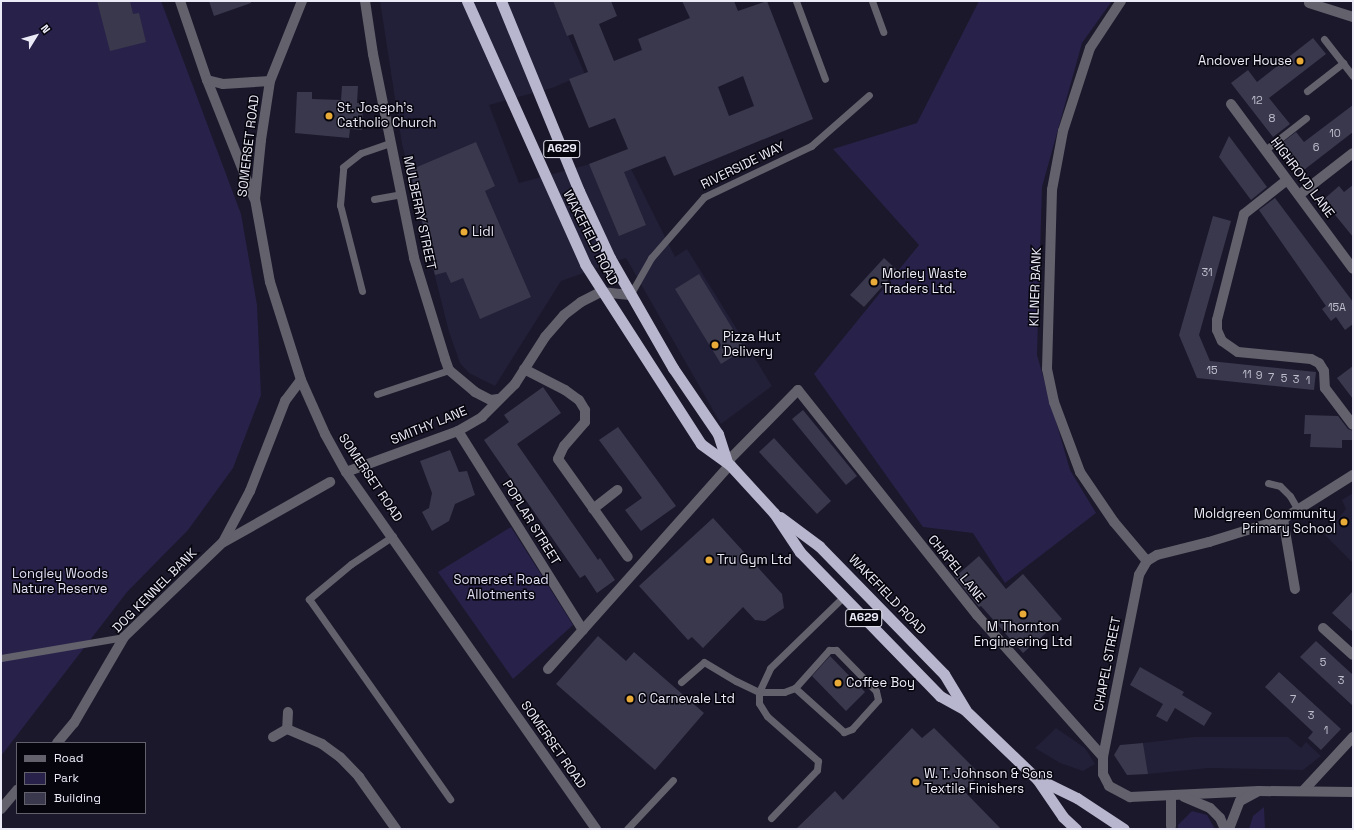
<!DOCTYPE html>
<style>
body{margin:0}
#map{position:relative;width:1354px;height:830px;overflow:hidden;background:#1b182b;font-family:"Space Grotesk",sans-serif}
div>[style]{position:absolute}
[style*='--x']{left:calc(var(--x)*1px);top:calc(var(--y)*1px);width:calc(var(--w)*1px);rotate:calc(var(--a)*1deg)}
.built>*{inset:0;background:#221f38}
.green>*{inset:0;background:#282149}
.building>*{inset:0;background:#3a384d}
.service>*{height:7px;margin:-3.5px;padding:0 3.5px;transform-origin:3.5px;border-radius:3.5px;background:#62616c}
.minor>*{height:10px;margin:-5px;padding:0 5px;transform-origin:5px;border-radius:5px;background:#62616c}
.trunk>*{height:11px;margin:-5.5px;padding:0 5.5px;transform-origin:5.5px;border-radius:5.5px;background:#b8b6ce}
.dots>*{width:11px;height:11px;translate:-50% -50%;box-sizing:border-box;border:2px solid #06050d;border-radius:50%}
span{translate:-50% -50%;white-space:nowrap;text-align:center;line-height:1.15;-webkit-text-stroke:3px #06050d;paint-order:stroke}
.number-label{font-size:11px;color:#bfbecd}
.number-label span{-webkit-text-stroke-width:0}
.shield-label span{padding:1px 3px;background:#06050d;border:1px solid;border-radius:3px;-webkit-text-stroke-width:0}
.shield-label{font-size:12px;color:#ebebf8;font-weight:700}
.poi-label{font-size:13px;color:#ebebf8}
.right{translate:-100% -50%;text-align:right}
.left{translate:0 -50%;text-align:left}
.street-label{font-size:13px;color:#ebebf8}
.park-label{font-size:13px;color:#e0dff4}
.frame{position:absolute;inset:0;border:2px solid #ebebf8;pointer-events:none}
.legend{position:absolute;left:16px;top:742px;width:130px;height:72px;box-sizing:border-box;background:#06050d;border:1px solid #62616b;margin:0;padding:5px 7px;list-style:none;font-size:12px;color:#ebebf8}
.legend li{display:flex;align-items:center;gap:8px;height:20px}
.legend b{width:20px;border:1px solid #62616b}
.north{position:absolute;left:16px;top:16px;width:40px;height:40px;-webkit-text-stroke:3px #06050d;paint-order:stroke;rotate:53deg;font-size:11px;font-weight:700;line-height:16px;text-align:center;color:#ebebf8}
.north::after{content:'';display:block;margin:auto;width:14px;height:18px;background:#ebebf8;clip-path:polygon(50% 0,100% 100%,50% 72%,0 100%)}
</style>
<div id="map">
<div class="built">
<i style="clip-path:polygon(380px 1px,553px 1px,585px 74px,552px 88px,489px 105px,519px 183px,624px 155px,675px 257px,687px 249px,772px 386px,721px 424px,626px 258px,561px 281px,495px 386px,469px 373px,460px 363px,449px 332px,402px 144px)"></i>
<i style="clip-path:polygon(1353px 493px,1353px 563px,1325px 535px,1346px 509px,1342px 500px)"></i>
<i style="clip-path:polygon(1056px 728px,1085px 748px,1095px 764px,1083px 771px,1060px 763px,1035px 748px)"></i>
<i style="clip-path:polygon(1194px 737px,1288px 737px,1301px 748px,1306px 742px,1321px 756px,1303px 770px,1209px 768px,1148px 774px,1143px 743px)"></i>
</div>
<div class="green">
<i style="clip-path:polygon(1px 1px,161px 1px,241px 214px,257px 305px,261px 395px,233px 468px,188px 530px,127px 592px,1px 756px)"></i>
<i style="clip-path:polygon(979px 1px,1112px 1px,1082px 43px,1042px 187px,1037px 355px,1070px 470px,1096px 513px,1005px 583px,973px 533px,923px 527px,814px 374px,919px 245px,833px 149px,917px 123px)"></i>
<i style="clip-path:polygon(511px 527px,573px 625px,513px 679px,438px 572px)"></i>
<i style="clip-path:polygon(1264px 807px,1265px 829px,1249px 829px,1253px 816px)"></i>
<i style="clip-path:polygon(1192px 811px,1207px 815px,1215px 829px,1178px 829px,1178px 825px)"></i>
</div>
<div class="building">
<i style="clip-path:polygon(97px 1px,130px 1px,133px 14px,139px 13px,146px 42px,110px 51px)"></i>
<i style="clip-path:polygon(209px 1px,251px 1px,251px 3px,214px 16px)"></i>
<i style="clip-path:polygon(evenodd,553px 1px,611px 1px,617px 16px,599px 24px,614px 61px,642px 50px,638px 39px,690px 18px,682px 1px,734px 1px,738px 11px,767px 1px,813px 119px,674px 176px,665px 156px,624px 172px,646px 225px,619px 236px,589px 164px,628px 149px,615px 118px,589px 128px,569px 79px,588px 72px,573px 34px,567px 36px,553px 1px,743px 76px,754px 106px,729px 116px,718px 87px,743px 76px)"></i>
<i style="clip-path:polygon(1313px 38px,1326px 54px,1269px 98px,1290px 124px,1273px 137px,1231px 83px,1248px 70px,1257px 82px)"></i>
<i style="clip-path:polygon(342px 86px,358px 86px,357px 103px,363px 103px,362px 130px,350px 129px,349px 138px,295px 133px,297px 92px,312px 92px,312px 99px,341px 100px)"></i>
<i style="clip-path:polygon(1353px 105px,1353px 132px,1300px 173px,1279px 145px,1296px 132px,1304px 142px)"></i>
<i style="clip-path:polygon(1229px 136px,1267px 187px,1251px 200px,1219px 157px)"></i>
<i style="clip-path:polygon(476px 142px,495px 186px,485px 191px,531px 297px,480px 319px,463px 278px,451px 283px,446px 272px,435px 275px,410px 170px)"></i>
<i style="clip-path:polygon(1353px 185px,1353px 237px,1323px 200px,1339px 186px,1344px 192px)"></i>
<i style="clip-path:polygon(1275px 198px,1353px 302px,1353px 324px,1345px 330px,1336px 317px,1331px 321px,1322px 309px,1326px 306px,1259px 210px)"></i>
<i style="clip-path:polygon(1213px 216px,1231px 221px,1199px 335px,1210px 361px,1316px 372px,1314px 390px,1197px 378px,1179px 335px)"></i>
<i style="clip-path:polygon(884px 258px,897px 270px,864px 307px,850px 295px)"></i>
<i style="clip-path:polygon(699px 274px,745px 349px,721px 364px,675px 289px)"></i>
<i style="clip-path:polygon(1353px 366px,1353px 399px,1337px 378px)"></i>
<i style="clip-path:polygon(543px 387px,561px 413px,517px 444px,598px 560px,600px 558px,615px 580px,597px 593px,585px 575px,580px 578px,484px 440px,509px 422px,504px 415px)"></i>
<i style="clip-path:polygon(803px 410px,857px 476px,846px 485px,792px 419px)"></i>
<i style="clip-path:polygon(1305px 415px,1338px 416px,1348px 429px,1353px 431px,1353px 440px,1342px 440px,1342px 448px,1310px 447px,1311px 434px,1304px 434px)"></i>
<i style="clip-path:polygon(618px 427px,676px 506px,641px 531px,625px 510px,642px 498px,599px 440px)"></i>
<i style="clip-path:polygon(774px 438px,831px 501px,817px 514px,759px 452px)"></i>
<i style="clip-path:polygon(450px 450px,459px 472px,467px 471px,475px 495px,455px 504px,449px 521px,432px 531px,422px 512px,429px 508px,432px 493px,420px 461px)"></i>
<i style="clip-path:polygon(713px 518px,782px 594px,784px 608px,765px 621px,755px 620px,743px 607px,703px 648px,692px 637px,688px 640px,639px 586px)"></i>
<i style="clip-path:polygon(979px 556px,1006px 589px,1023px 574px,1062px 619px,1023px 653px,981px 606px,979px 607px,955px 577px)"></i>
<i style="clip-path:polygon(1353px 591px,1353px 632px,1332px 613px)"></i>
<i style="clip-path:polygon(598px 636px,626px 661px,634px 652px,704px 713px,655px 770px,556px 684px)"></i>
<i style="clip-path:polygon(1316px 641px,1353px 675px,1353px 706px,1300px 657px)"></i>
<i style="clip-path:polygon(830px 656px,865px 692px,846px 711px,812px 676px)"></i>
<i style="clip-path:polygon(1140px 667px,1184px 692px,1182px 695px,1212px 713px,1204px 726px,1175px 708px,1167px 722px,1156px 716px,1163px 704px,1130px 685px)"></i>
<i style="clip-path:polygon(1279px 672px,1341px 729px,1321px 750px,1308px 738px,1313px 732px,1265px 687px)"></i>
<i style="clip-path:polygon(912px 728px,922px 738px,934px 728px,980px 774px,964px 791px,1001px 829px,796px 829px,835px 791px,843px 800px)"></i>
<i style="clip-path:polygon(1143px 743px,1148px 774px,1127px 775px,1114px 755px,1120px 745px)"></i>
</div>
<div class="service">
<i style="--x:796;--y:1;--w:83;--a:69.6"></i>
<i style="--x:872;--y:1;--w:33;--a:70"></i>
<i style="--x:1324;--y:39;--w:47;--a:51.9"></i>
<i style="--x:1307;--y:91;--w:46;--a:-37.9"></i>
<i style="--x:1265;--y:150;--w:52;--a:-38"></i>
<i style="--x:374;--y:199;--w:27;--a:-10"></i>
<i style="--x:362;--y:291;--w:89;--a:-104.3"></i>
<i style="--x:340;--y:205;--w:38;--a:-85"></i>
<i style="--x:343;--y:167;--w:23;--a:-38"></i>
<i style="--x:361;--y:153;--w:31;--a:-19"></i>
<i style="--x:630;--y:295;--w:43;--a:-60.4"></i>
<i style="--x:651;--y:258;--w:81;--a:-49"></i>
<i style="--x:704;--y:197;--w:119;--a:-25.5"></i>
<i style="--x:811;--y:146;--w:77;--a:-41.3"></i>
<i style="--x:377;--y:394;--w:76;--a:-18.4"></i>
<i style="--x:1268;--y:483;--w:12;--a:14"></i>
<i style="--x:1280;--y:486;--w:14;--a:45"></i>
<i style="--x:1290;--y:496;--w:16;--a:60"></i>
<i style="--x:393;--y:536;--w:50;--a:146.3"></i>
<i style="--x:351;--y:564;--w:55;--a:140.2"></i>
<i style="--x:309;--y:599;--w:245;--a:54.8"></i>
<i style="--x:1;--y:658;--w:125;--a:-9.7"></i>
<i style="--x:681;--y:682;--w:30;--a:-41"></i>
<i style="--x:704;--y:662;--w:37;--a:31"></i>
<i style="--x:736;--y:681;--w:25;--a:26"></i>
<i style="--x:759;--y:692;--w:25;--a:0"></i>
<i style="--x:784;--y:692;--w:12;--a:-20"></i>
<i style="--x:795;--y:688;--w:51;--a:-48.2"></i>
<i style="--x:829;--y:650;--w:7;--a:0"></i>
<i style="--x:836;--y:650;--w:57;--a:45.7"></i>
<i style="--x:876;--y:691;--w:9;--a:77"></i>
<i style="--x:878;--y:700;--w:39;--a:132"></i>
<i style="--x:852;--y:729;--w:9;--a:159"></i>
<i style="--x:844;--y:732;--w:66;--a:-138.1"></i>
<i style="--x:771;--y:818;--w:66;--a:-46.2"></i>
<i style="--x:817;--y:770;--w:9;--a:-84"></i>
<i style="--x:818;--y:761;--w:68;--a:-138.6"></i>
<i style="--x:767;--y:716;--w:15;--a:-122"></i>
<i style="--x:759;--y:703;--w:11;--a:-90"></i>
<i style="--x:759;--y:692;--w:26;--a:-65"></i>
<i style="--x:770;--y:668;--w:102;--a:-44.2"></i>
<i style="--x:627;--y:829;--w:67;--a:-46.8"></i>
</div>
<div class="minor">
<i style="--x:180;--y:1;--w:83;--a:71.1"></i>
<i style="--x:207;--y:80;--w:127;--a:68.3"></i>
<i style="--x:302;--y:1;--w:86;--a:111.8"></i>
<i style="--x:270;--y:81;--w:60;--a:98.7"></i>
<i style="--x:261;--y:140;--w:59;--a:95.8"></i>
<i style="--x:255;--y:199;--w:84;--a:79.8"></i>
<i style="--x:270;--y:282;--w:103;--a:72.4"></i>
<i style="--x:301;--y:380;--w:59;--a:66"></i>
<i style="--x:325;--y:434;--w:43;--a:61.1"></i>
<i style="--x:346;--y:472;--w:436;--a:55"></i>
<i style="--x:365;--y:1;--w:54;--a:81.4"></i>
<i style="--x:373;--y:54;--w:208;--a:78.6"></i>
<i style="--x:414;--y:258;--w:106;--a:72.9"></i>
<i style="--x:445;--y:359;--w:12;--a:70"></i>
<i style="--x:449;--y:370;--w:34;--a:40"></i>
<i style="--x:475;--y:392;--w:18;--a:27"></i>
<i style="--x:491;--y:400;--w:7;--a:-8"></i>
<i style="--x:1121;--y:1;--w:56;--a:123.4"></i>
<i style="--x:1090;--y:48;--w:87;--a:108"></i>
<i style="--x:1063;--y:131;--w:60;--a:100.6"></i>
<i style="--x:1052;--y:190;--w:179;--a:91.6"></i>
<i style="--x:1047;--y:369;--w:34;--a:78"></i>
<i style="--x:1054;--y:402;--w:75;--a:69.6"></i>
<i style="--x:1080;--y:472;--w:60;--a:55.8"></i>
<i style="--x:1114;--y:522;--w:51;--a:49.8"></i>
<i style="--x:1309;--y:3;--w:46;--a:17.7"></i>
<i style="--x:207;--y:80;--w:16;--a:14"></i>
<i style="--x:223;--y:84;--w:47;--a:-3.7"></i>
<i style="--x:1231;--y:104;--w:205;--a:53.5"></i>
<i style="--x:1287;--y:180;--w:55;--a:141.7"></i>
<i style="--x:1244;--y:214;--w:109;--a:104.3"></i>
<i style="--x:1217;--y:320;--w:10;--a:90"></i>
<i style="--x:1217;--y:330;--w:12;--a:66"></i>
<i style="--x:1222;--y:341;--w:19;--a:35"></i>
<i style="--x:1238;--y:352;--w:73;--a:5.5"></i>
<i style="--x:1311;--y:359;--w:9;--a:27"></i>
<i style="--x:1319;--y:363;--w:9;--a:58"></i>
<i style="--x:1324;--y:371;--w:17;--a:87"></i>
<i style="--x:1325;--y:388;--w:46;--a:52.9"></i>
<i style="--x:1299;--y:195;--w:68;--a:-37.9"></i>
<i style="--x:524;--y:369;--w:46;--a:27.1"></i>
<i style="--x:565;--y:390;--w:17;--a:36"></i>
<i style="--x:579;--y:400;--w:12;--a:59"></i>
<i style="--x:585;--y:410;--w:12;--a:90"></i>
<i style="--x:585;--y:422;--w:32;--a:131"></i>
<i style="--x:564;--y:446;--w:14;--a:115"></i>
<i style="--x:558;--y:459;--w:120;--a:54.5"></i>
<i style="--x:458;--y:431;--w:235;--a:57.9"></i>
<i style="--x:727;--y:462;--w:101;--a:-45.4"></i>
<i style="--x:798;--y:390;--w:288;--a:51.5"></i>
<i style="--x:977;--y:615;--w:190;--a:48.4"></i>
<i style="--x:346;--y:472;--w:119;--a:-20.1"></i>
<i style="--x:458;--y:431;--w:28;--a:-30"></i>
<i style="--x:482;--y:417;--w:47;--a:-45"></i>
<i style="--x:515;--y:384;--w:56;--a:-57.4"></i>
<i style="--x:545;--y:337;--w:29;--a:-49"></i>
<i style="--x:564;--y:315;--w:21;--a:-37"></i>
<i style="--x:581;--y:302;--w:22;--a:-27"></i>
<i style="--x:601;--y:292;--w:29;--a:6"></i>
<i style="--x:593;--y:509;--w:31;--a:-38"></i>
<i style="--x:1283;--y:519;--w:71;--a:80.3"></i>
<i style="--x:224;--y:542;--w:122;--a:-29.5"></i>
<i style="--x:1147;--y:561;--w:16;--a:120"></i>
<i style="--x:1139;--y:575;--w:186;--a:101.2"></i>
<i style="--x:1103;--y:757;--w:17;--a:90"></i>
<i style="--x:1103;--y:774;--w:13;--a:63"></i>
<i style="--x:1109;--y:786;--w:24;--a:28"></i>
<i style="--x:1130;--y:797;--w:129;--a:-2.7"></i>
<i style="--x:1147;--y:561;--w:12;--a:-31"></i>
<i style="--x:1157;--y:555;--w:54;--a:-14"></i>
<i style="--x:1209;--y:542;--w:77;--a:-17.3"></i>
<i style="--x:1283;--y:519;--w:83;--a:-32.2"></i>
<i style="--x:1323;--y:628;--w:40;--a:42"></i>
<i style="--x:548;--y:669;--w:273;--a:-48.3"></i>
<i style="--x:288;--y:712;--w:17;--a:93"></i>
<i style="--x:287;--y:729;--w:38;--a:23"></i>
<i style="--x:322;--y:744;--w:22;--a:36"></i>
<i style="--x:340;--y:757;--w:28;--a:46"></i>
<i style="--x:359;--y:777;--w:64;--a:54.6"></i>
<i style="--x:273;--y:737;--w:16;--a:-30"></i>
<i style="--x:57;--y:743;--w:26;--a:-50"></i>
<i style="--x:74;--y:723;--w:99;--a:-59.8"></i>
<i style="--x:124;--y:637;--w:137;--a:-43.8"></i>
<i style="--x:223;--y:542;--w:58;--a:-62.1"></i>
<i style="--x:250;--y:491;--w:97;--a:-68.7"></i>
<i style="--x:285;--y:401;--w:26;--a:-53"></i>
<i style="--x:1303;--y:791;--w:74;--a:-47.2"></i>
<i style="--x:1171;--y:796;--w:30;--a:90"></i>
<i style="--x:1184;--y:797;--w:28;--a:23"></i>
<i style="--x:1210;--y:808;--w:14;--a:45"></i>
<i style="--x:1220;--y:818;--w:12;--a:66"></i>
<i style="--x:1;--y:809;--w:25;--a:-50"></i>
<i style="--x:1229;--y:829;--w:30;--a:-69"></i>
<i style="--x:1240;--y:801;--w:21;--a:-28"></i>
<i style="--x:1259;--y:791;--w:94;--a:0.6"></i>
</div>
<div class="trunk">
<i style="--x:467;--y:1;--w:288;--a:65.8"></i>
<i style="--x:585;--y:264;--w:214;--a:57.2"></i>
<i style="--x:701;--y:444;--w:36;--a:36"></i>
<i style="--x:730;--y:465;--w:65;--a:47.5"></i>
<i style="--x:774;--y:513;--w:47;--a:56.3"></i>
<i style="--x:800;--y:552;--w:201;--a:45.8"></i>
<i style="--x:940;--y:696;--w:29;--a:29"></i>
<i style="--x:965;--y:710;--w:100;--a:43.8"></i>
<i style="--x:1037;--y:779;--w:46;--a:55.6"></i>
<i style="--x:1063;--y:817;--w:18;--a:43"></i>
<i style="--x:501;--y:1;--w:205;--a:67.7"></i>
<i style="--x:579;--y:191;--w:74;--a:65.2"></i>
<i style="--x:610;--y:258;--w:127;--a:60.2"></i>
<i style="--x:673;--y:368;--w:80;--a:55.7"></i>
<i style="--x:718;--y:434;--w:29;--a:72"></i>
<i style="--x:780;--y:517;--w:49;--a:36.6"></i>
<i style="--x:819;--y:546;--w:179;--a:45.7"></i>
<i style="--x:944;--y:674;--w:41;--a:59"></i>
<i style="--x:1038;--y:779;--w:43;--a:26"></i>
<i style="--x:1077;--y:798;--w:56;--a:33.4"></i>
</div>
<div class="dots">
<i style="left:1300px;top:61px;background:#e9ab38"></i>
<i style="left:329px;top:116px;background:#e9ab38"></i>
<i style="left:464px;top:232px;background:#e9ab38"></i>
<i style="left:874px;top:282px;background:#e9ab38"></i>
<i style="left:715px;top:345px;background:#e9ab38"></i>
<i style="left:1344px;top:522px;background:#e9ab38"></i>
<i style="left:709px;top:560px;background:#e9ab38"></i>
<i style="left:1023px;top:614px;background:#e9ab38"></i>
<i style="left:838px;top:683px;background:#e9ab38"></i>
<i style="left:630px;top:699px;background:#e9ab38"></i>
<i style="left:916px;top:782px;background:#e9ab38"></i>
</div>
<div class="number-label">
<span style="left:1257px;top:100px">12</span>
<span style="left:1272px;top:118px">8</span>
<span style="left:1335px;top:133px">10</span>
<span style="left:1316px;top:147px">6</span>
<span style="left:1207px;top:272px">31</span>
<span style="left:1337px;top:307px">15A</span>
<span style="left:1212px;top:370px">15</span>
<span style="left:1247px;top:374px">11</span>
<span style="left:1259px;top:375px">9</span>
<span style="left:1271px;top:377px">7</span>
<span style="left:1284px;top:378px">5</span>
<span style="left:1296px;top:379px">3</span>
<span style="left:1308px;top:380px">1</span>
<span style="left:1323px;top:662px">5</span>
<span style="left:1341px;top:680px">3</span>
<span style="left:1293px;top:699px">7</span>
<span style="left:1311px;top:715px">3</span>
<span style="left:1326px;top:730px">1</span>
</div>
<div class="shield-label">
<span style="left:562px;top:149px">A629</span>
<span style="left:864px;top:618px">A629</span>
</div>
<div class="poi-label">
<span class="right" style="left:1292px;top:61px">Andover House</span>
<span class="left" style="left:337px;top:116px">St. Joseph's<br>Catholic Church</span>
<span class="left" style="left:472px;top:232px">Lidl</span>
<span class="left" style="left:882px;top:282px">Morley Waste<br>Traders Ltd.</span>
<span class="left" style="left:723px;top:345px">Pizza Hut<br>Delivery</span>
<span class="right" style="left:1336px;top:522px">Moldgreen Community<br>Primary School</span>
<span class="left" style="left:717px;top:560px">Tru Gym Ltd</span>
<span style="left:1023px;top:635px">M Thornton<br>Engineering Ltd</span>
<span class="left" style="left:846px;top:683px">Coffee Boy</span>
<span class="left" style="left:638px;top:699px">C Carnevale Ltd</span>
<span class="left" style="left:924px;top:782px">W. T. Johnson &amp; Sons<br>Textile Finishers</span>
</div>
<div class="street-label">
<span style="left:249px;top:146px;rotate:-83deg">SOMERSET ROAD</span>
<span style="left:743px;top:166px;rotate:-26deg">RIVERSIDE WAY</span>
<span style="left:1302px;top:178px;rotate:53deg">HIGHROYD LANE</span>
<span style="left:419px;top:213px;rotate:78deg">MULBERRY STREET</span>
<span style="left:590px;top:238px;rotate:63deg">WAKEFIELD ROAD</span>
<span style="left:1036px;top:287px;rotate:-88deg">KILNER BANK</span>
<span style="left:429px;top:426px;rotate:-22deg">SMITHY LANE</span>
<span style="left:370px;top:478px;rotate:56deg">SOMERSET ROAD</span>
<span style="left:531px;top:523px;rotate:58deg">POPLAR STREET</span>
<span style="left:956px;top:569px;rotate:51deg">CHAPEL LANE</span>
<span style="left:155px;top:591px;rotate:-45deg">DOG KENNEL BANK</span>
<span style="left:887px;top:595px;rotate:46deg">WAKEFIELD ROAD</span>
<span style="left:1108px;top:664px;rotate:-79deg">CHAPEL STREET</span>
<span style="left:553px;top:745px;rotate:55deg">SOMERSET ROAD</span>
</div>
<div class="park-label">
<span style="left:60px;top:582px">Longley Woods<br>Nature Reserve</span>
<span style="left:501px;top:588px">Somerset Road<br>Allotments</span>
</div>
<div class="frame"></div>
<ul class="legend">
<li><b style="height:5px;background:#62616c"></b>Road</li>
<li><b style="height:11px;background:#282149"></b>Park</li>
<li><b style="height:11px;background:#3a384d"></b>Building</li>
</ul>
<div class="north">N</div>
</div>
